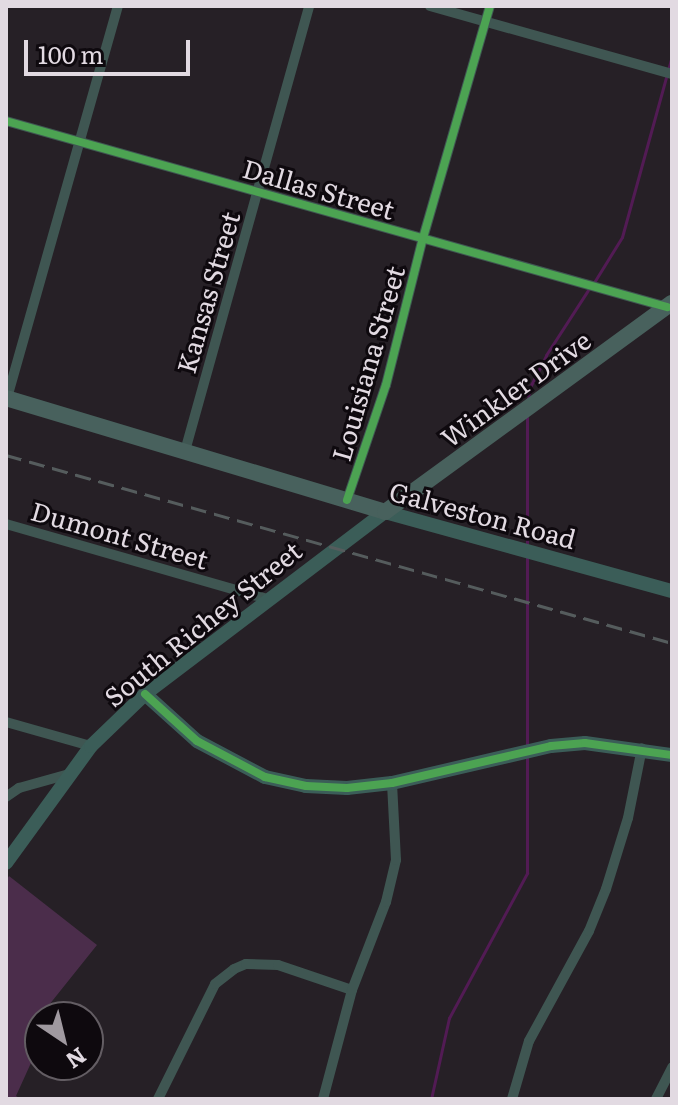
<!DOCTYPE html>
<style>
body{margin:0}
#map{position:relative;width:678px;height:1105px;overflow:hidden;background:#262026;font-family:Literata,serif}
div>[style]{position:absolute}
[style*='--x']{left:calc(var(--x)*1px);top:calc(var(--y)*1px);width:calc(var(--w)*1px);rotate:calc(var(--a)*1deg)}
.green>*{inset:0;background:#4b2d4b}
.stream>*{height:3px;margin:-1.5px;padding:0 1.5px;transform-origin:1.5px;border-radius:1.5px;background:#521b54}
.street>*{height:10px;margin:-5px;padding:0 5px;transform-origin:5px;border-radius:5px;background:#3f5652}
.secondary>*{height:14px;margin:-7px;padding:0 7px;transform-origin:7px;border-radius:7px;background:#3b5d58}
.primary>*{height:16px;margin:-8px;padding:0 8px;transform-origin:8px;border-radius:8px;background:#48615d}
.rail>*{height:3px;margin-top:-1.5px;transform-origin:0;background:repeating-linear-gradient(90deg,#555c5d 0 16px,transparent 0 24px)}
.cycleway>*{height:8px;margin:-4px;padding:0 4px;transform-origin:4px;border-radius:4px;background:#4ca352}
span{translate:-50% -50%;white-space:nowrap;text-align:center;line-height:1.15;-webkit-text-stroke:6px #0e090e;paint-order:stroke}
.street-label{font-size:26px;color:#e2dae2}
.frame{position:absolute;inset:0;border:8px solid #e2dae2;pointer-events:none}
.north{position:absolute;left:24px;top:1001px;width:80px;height:80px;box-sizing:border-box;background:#0e090e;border:2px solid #635d63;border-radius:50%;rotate:145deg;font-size:22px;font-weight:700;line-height:32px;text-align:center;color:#e2dae2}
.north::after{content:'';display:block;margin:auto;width:28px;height:36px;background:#a099a0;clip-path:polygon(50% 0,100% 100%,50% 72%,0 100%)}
.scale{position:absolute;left:24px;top:40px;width:166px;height:36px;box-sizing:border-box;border:4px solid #e2dae2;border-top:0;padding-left:10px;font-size:24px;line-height:28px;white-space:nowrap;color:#e2dae2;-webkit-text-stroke:6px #0e090e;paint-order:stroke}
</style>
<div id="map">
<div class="green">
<i style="clip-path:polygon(9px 876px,97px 945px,37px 1020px,40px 1023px,40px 1043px,16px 1096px,21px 1099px,6px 1099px,6px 881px)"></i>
</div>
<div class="stream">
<i style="--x:593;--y:284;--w:55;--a:-58.3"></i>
<i style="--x:622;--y:237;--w:189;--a:-74.6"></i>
<i style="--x:528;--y:401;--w:12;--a:-85"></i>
<i style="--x:529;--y:389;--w:38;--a:-63"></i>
<i style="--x:546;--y:355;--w:77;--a:-57.1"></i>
<i style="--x:527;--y:545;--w:128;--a:-90"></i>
<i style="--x:527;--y:557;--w:188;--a:90"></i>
<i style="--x:431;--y:1099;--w:83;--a:-77.5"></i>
<i style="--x:449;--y:1018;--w:165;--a:-61.7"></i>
<i style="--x:527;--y:873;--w:116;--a:-90"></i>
</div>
<div class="street">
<i style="--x:430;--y:6;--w:251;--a:15.7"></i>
<i style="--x:6;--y:121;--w:687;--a:15.72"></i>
<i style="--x:7;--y:398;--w:407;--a:-74.2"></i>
<i style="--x:185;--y:451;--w:462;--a:-74.4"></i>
<i style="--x:347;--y:500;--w:121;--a:-71.3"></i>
<i style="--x:386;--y:385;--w:152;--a:-75.9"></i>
<i style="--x:423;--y:238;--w:241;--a:-73.9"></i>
<i style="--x:6;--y:524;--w:273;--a:16"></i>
<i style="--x:6;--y:722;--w:88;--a:15.8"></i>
<i style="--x:6;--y:797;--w:16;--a:-35"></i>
<i style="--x:19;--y:788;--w:52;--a:-15.6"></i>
<i style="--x:158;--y:1099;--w:128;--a:-63.6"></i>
<i style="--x:215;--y:984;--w:24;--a:-38"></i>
<i style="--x:234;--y:969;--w:13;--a:-23"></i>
<i style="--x:246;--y:964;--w:32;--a:2"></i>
<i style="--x:278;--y:965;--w:78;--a:18.7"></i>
<i style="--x:323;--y:1099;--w:113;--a:-75.1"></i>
<i style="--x:352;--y:990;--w:94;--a:-68.9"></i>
<i style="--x:386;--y:902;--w:43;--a:-76.6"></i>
<i style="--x:396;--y:860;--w:77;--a:-93"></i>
<i style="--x:512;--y:1099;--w:60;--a:-73.7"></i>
<i style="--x:529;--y:1041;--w:125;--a:-61.4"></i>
<i style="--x:589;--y:931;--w:45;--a:-68"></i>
<i style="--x:606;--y:889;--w:74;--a:-72.8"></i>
<i style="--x:628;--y:818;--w:71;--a:-78.7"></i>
<i style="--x:656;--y:1099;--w:36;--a:-63"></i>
</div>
<div class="secondary">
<i style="--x:145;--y:694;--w:70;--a:42.1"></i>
<i style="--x:197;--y:741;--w:77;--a:27.9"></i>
<i style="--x:265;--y:777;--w:42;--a:12.4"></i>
<i style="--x:306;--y:786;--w:41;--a:2.8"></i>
<i style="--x:347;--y:788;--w:45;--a:-6.3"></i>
<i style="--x:392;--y:783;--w:163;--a:-13.1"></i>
<i style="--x:551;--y:746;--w:34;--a:-5"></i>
<i style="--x:585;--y:743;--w:88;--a:7.9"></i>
<i style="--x:6;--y:863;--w:145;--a:-54"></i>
<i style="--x:91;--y:746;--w:75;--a:-43.9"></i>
<i style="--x:145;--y:694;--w:301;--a:-37.2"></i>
<i style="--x:385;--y:512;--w:298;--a:15.4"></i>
</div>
<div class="primary">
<i style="--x:6;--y:398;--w:396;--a:16.7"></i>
<i style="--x:385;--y:512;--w:355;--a:-36.1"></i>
</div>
<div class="rail">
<i style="--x:6;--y:455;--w:692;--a:15.76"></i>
</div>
<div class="cycleway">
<i style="--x:6;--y:121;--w:687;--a:15.72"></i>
<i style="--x:347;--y:500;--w:121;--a:-71.3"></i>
<i style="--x:386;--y:385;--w:152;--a:-75.9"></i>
<i style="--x:423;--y:238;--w:241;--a:-73.9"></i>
<i style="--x:145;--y:694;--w:70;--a:42.1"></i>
<i style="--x:197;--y:741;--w:77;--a:27.9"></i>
<i style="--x:265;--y:777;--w:42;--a:12.4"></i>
<i style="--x:306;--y:786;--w:41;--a:2.8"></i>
<i style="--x:347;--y:788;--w:45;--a:-6.3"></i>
<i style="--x:392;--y:783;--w:163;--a:-13.1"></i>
<i style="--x:551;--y:746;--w:34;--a:-5"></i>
<i style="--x:585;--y:743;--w:88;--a:7.9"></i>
</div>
<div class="street-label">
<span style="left:319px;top:188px;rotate:16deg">Dallas Street</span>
<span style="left:207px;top:292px;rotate:-74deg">Kansas Street</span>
<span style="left:367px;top:363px;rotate:-74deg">Louisiana Street</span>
<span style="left:515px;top:388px;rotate:-36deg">Winkler Drive</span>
<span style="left:483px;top:514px;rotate:15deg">Galveston Road</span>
<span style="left:120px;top:534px;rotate:16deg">Dumont Street</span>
<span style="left:202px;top:623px;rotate:-39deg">South Richey Street</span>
</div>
<div class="frame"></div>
<div class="north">N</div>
<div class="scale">100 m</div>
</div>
